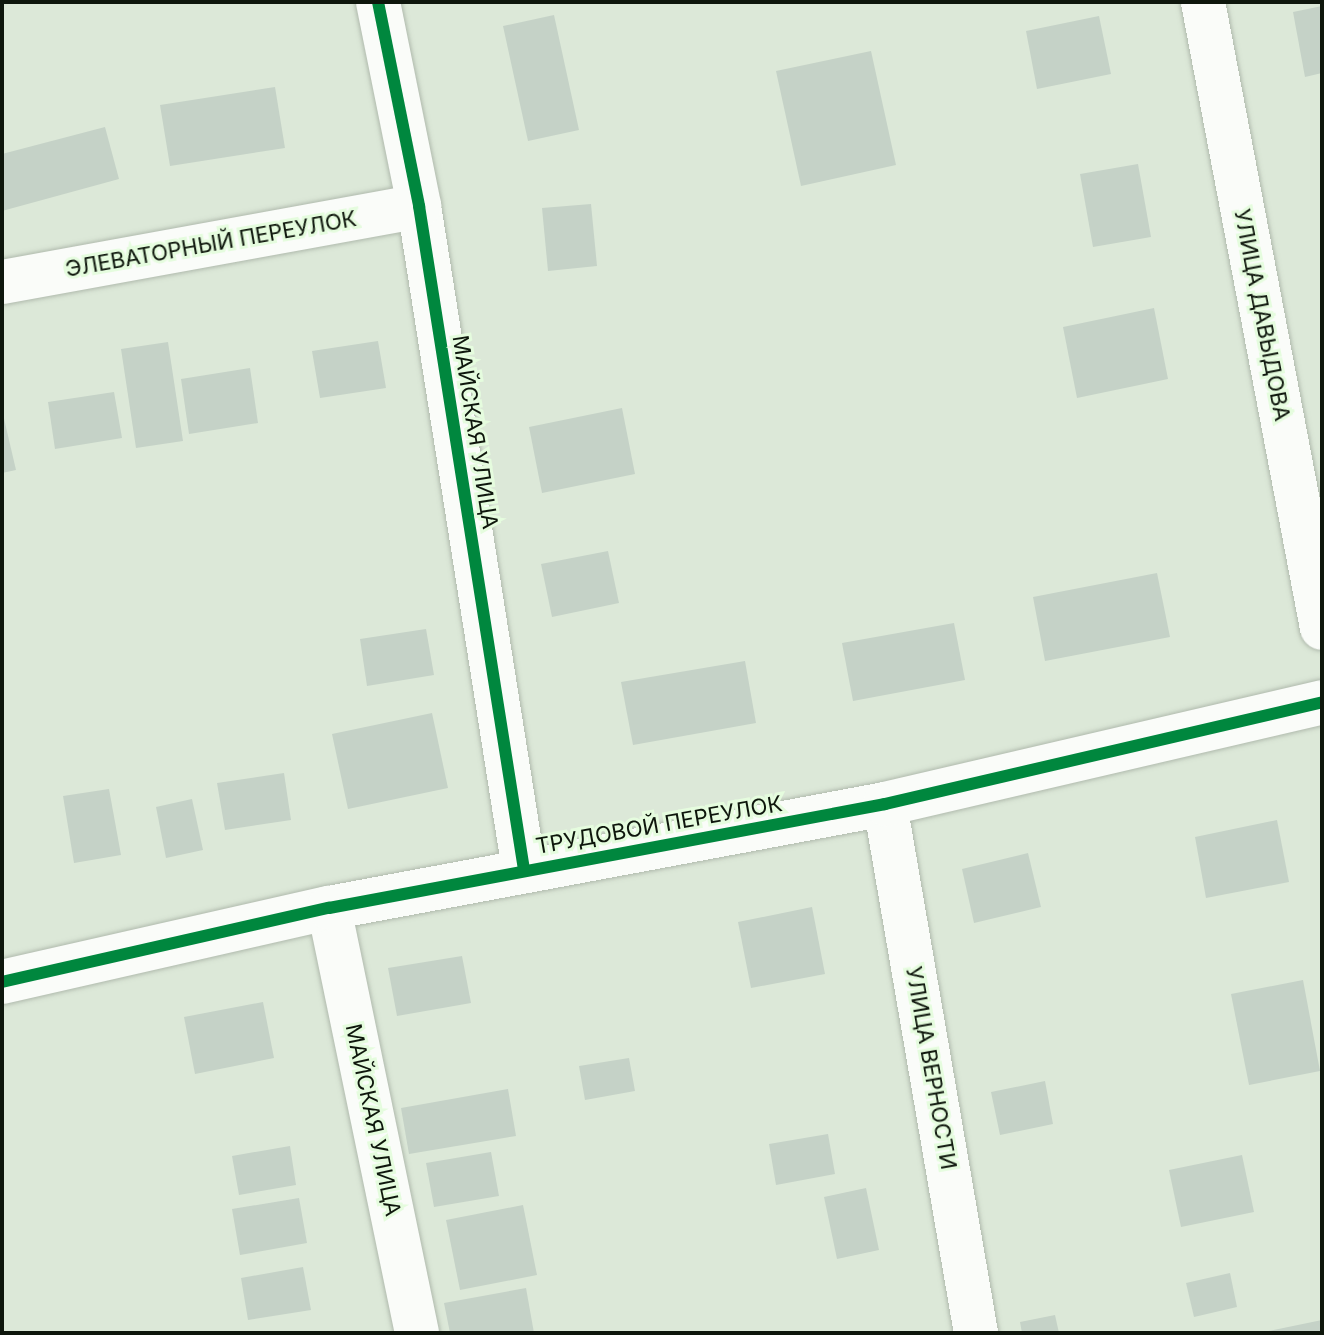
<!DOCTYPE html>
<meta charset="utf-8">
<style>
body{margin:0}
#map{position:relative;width:1324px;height:1335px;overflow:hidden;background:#dce8d8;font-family:Inter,sans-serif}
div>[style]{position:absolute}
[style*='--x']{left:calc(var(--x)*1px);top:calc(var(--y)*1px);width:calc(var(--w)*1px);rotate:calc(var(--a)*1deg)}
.building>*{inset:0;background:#c5d2c7}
.roads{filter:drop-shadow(0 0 2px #b0baad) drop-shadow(0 0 2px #b0baad)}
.minor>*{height:44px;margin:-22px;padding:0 22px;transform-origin:22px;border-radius:22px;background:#fafcf9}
.cycleway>*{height:12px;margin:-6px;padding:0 6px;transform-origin:6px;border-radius:6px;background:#00873e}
span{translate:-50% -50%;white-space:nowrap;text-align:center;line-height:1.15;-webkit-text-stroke:6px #e5fcde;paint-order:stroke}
.street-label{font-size:22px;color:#0e160c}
.frame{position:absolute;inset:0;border:4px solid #0e160c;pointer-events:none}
</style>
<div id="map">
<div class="building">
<i style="clip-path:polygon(1322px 6px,1322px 73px,1305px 77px,1293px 12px)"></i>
<i style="clip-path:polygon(554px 15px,579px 130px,528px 141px,503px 26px)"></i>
<i style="clip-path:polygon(1099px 16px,1111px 74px,1037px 89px,1026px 31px)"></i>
<i style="clip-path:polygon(871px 51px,896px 165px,801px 186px,776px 71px)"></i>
<i style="clip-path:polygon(275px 87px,285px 148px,170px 166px,160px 105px)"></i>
<i style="clip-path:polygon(105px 127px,119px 179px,2px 211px,2px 154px)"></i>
<i style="clip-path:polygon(1138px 164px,1151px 237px,1093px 247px,1080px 174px)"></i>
<i style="clip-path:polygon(591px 204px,597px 266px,548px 271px,542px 208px)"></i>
<i style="clip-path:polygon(1154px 308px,1168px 379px,1077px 398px,1063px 327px)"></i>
<i style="clip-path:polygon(378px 341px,386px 388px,320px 398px,312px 351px)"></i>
<i style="clip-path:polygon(168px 342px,183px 441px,136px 448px,121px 349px)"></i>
<i style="clip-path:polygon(250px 368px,258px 423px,189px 434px,181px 379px)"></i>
<i style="clip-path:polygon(114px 392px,122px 438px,55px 449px,48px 402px)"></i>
<i style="clip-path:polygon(622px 408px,635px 474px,542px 493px,529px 427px)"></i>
<i style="clip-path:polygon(2px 410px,16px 470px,2px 473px)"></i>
<i style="clip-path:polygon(608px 551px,619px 603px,552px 617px,541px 564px)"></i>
<i style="clip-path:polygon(1157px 573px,1170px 637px,1045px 661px,1033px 597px)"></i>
<i style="clip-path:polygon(954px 623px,965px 680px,853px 701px,842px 643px)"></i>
<i style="clip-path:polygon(426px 629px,434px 675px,367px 686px,360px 639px)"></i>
<i style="clip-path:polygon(745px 661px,756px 723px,633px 745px,621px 682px)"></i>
<i style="clip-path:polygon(432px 713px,448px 788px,348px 809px,332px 734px)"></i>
<i style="clip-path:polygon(284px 773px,291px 820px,225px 830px,217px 783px)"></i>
<i style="clip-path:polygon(109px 789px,121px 855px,74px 863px,63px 796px)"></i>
<i style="clip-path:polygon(192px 799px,203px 850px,166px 858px,156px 807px)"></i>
<i style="clip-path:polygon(1277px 820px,1289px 882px,1206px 898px,1195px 837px)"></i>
<i style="clip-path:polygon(1028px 853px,1041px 907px,974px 923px,962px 869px)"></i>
<i style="clip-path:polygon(812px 907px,825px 974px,751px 988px,738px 922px)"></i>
<i style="clip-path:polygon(462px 956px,471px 1003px,397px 1016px,388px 968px)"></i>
<i style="clip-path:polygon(1303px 980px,1320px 1071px,1249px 1085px,1231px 994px)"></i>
<i style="clip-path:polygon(263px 1002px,274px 1058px,195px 1074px,184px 1017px)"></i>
<i style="clip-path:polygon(629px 1058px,635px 1091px,585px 1100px,579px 1066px)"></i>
<i style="clip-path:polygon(1045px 1081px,1053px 1124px,1000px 1135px,991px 1092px)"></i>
<i style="clip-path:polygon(508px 1089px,516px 1136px,409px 1154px,401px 1108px)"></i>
<i style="clip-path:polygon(828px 1134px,835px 1174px,776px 1185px,769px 1144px)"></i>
<i style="clip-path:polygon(290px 1146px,296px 1185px,239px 1195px,232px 1156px)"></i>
<i style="clip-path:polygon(491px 1152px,499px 1196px,434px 1207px,426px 1163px)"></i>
<i style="clip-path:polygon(1242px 1155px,1254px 1212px,1181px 1227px,1169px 1170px)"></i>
<i style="clip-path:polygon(866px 1188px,879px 1250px,837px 1259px,824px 1197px)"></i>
<i style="clip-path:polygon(299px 1198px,307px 1243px,240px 1255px,232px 1209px)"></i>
<i style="clip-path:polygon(523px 1205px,537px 1275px,460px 1290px,446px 1220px)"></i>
<i style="clip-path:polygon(303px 1267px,311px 1310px,248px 1320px,241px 1278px)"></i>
<i style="clip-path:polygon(1230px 1273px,1237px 1307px,1194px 1317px,1186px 1283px)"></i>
<i style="clip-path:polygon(526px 1288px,534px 1333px,450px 1333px,444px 1303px)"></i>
<i style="clip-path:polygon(1055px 1315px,1059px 1333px,1022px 1333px,1020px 1322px)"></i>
<i style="clip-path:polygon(1322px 1320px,1322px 1333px,1265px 1333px,1264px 1332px)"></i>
</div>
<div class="roads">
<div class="minor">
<i style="--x:378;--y:2;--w:208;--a:78.6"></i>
<i style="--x:419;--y:206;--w:672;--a:81.01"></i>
<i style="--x:1203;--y:2;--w:637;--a:79.24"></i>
<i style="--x:2;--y:282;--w:424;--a:-10.3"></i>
<i style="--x:885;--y:804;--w:537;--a:80.24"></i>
<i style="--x:329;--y:908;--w:434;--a:78.3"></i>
<i style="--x:2;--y:982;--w:335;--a:-12.8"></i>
<i style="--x:329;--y:908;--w:566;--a:-10.59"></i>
<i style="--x:885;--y:804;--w:449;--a:-13.1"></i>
</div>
</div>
<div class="cycleway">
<i style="--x:378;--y:2;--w:208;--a:78.6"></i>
<i style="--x:419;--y:206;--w:672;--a:81.01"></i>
<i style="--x:2;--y:982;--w:335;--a:-12.8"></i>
<i style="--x:329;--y:908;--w:566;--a:-10.59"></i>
<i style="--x:885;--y:804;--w:449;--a:-13.1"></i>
</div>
<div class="street-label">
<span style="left:211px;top:244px;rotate:-10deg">ЭЛЕВАТОРНЫЙ ПЕРЕУЛОК</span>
<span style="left:1262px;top:315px;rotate:79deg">УЛИЦА ДАВЫДОВА</span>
<span style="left:475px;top:432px;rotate:81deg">МАЙСКАЯ УЛИЦА</span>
<span style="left:659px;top:825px;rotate:-10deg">ТРУДОВОЙ ПЕРЕУЛОК</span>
<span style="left:931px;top:1068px;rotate:80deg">УЛИЦА ВЕРНОСТИ</span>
<span style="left:373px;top:1120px;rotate:78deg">МАЙСКАЯ УЛИЦА</span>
</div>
<div class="frame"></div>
</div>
